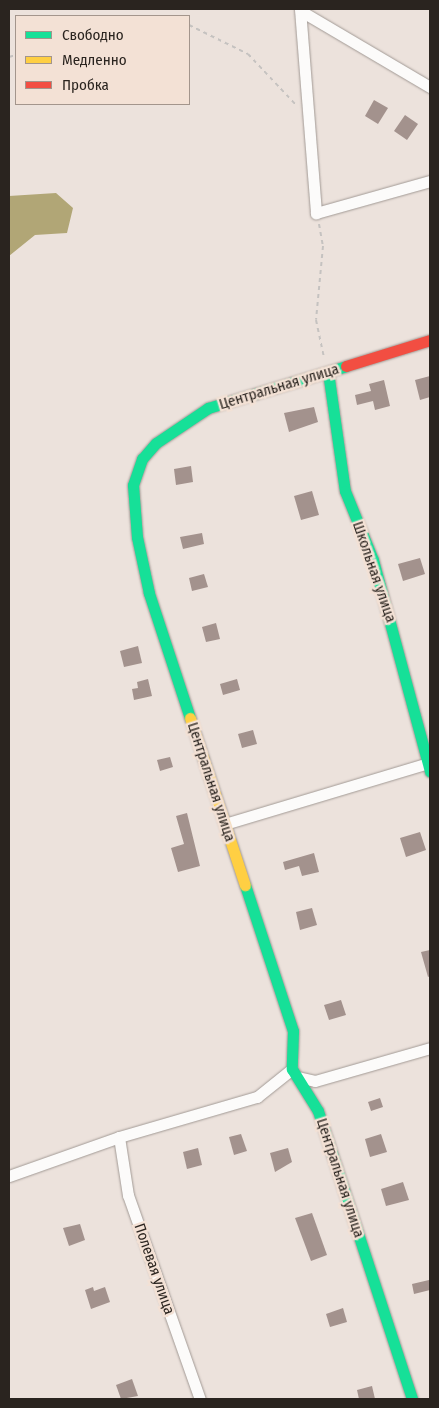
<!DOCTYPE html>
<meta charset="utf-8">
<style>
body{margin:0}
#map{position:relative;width:439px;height:1408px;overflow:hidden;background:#ece2dc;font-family:"Fira Sans Condensed",sans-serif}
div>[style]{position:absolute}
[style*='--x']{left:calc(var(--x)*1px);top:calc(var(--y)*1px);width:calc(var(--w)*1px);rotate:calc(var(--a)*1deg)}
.water>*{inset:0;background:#b1a676}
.building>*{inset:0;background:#a3928d}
.path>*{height:2px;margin-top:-1px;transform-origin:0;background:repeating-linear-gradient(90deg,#c5c2c0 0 4px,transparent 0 8px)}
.roads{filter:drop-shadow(0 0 1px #a29a95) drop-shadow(0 0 1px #a29a95)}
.street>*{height:11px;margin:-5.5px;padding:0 5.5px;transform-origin:5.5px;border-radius:5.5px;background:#fcfbfa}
.fast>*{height:11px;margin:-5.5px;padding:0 5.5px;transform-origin:5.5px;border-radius:5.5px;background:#16e098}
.slow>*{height:11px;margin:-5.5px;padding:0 5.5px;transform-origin:5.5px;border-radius:5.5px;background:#ffcf43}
.jam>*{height:11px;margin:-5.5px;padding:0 5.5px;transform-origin:5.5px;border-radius:5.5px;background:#f24e42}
span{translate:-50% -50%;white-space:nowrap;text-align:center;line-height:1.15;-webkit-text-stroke:5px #f3e1d5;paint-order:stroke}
.street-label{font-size:15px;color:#2a241f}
.frame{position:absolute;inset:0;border:10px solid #2a241f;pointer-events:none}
.legend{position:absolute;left:15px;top:15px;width:175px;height:90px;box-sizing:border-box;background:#f3e1d5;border:1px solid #a3958c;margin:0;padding:6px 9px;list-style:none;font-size:15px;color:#2a241f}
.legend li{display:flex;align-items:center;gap:10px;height:25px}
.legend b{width:25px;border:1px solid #a3958c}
</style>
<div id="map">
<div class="water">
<i style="clip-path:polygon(56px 193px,73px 208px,67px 233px,35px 235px,9px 256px,9px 196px)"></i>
</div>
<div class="building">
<i style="clip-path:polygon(374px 100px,388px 108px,378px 124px,365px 116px)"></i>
<i style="clip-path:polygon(405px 115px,418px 124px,407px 140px,394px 131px)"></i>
<i style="clip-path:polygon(430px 376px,430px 397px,420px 400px,415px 380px)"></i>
<i style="clip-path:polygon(384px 380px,390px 406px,375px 410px,373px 401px,357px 405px,355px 395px,371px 391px,369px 384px)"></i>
<i style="clip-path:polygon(314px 407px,318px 422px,289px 432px,284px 413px)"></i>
<i style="clip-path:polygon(191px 466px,193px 482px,176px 485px,174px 469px)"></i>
<i style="clip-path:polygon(312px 491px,319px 515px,301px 520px,294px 496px)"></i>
<i style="clip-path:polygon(202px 533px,204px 544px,183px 549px,180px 537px)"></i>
<i style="clip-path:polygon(420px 558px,425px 574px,403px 581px,398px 564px)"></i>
<i style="clip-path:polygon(204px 574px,208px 587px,192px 591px,189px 578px)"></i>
<i style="clip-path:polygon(216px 623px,220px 639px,206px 642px,202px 627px)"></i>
<i style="clip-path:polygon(138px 646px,142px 663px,124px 667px,120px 651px)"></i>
<i style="clip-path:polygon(148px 679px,152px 696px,134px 700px,132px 689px,138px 688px,137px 682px)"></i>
<i style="clip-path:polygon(237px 679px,240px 690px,223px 695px,220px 684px)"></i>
<i style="clip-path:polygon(253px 730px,257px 744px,242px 748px,238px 734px)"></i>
<i style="clip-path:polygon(170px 757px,173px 767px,160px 771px,157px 760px)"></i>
<i style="clip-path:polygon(187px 813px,200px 866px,178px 872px,171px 848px,184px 844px,176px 816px)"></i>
<i style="clip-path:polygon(420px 832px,426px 850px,406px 857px,400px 838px)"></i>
<i style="clip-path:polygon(314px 853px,319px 872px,302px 876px,299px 866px,285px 870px,283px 862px)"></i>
<i style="clip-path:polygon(312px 908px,317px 925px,300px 930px,296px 912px)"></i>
<i style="clip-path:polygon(430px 950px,430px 976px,428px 977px,421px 952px)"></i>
<i style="clip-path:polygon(341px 1000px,346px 1015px,329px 1020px,324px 1005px)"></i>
<i style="clip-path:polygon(380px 1098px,383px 1107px,371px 1111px,368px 1102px)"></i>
<i style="clip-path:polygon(241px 1134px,247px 1151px,234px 1155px,229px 1137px)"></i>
<i style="clip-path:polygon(381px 1134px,387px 1152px,370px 1157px,365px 1139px)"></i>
<i style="clip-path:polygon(198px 1148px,202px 1165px,187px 1169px,183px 1152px)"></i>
<i style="clip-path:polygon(288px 1148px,292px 1162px,275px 1172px,270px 1153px)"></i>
<i style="clip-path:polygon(403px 1182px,409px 1200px,386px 1206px,381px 1189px)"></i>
<i style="clip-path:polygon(312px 1213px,327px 1255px,311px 1261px,295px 1218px)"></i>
<i style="clip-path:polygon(80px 1224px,85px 1240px,69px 1246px,63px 1228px)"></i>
<i style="clip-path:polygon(429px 1280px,430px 1290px,414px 1294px,412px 1284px)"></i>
<i style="clip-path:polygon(93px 1287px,94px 1291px,105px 1287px,110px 1302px,91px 1309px,85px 1290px)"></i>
<i style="clip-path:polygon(343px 1308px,347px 1322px,330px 1327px,326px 1314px)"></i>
<i style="clip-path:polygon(132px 1379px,138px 1396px,121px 1399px,116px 1385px)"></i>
<i style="clip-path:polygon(372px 1386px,375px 1399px,359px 1399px,357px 1390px)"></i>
</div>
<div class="path">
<i style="--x:189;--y:25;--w:66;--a:26.2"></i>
<i style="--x:248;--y:54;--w:71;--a:46.7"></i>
<i style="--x:9;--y:57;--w:7;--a:-16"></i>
<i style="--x:319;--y:224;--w:22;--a:80"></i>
<i style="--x:323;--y:246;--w:74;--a:95.4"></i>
<i style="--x:316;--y:320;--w:39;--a:78"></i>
</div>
<div class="roads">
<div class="street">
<i style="--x:300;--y:9;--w:205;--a:85.5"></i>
<i style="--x:316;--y:213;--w:118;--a:-15.7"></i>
<i style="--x:301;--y:11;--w:150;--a:30.5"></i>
<i style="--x:225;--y:824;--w:212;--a:-16.7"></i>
<i style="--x:298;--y:1077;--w:17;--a:13"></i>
<i style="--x:315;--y:1081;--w:120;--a:-16"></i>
<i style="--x:119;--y:1137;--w:59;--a:81.2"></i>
<i style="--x:128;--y:1195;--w:216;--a:70.6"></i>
<i style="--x:9;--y:1176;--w:117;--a:-19.5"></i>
<i style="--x:119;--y:1137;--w:144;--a:-16.2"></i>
<i style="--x:257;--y:1097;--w:45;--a:-38.7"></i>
</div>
<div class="fast">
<i style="--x:328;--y:372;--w:120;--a:81.9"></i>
<i style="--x:345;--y:491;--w:74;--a:67.9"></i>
<i style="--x:373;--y:560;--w:219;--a:74.9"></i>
<i style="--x:190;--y:718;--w:132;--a:-108.2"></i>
<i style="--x:149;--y:593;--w:57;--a:-102.1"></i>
<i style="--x:137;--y:537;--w:52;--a:-94.4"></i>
<i style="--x:133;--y:485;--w:28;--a:-71"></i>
<i style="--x:142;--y:459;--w:21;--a:-49"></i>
<i style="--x:156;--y:443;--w:63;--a:-33.9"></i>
<i style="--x:208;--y:408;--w:144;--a:-16.9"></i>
<i style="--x:245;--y:885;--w:154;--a:71.8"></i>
<i style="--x:293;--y:1031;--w:38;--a:92"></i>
<i style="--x:292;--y:1069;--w:49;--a:58.2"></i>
<i style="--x:318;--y:1111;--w:303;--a:71.9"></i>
</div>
<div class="slow">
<i style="--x:190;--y:718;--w:176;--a:71.8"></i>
</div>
<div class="jam">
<i style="--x:346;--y:366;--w:88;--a:-17.2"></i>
</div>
</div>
<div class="street-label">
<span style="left:279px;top:387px;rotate:-17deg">Центральная улица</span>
<span style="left:374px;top:572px;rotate:71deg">Школьная улица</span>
<span style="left:211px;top:782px;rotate:72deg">Центральная улица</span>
<span style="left:340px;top:1178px;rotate:72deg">Центральная улица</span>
<span style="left:154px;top:1269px;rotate:71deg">Полевая улица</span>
</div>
<div class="frame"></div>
<ul class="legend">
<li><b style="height:6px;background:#16e098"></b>Свободно</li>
<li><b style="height:6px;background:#ffcf43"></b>Медленно</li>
<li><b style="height:6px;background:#f24e42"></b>Пробка</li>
</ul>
</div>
